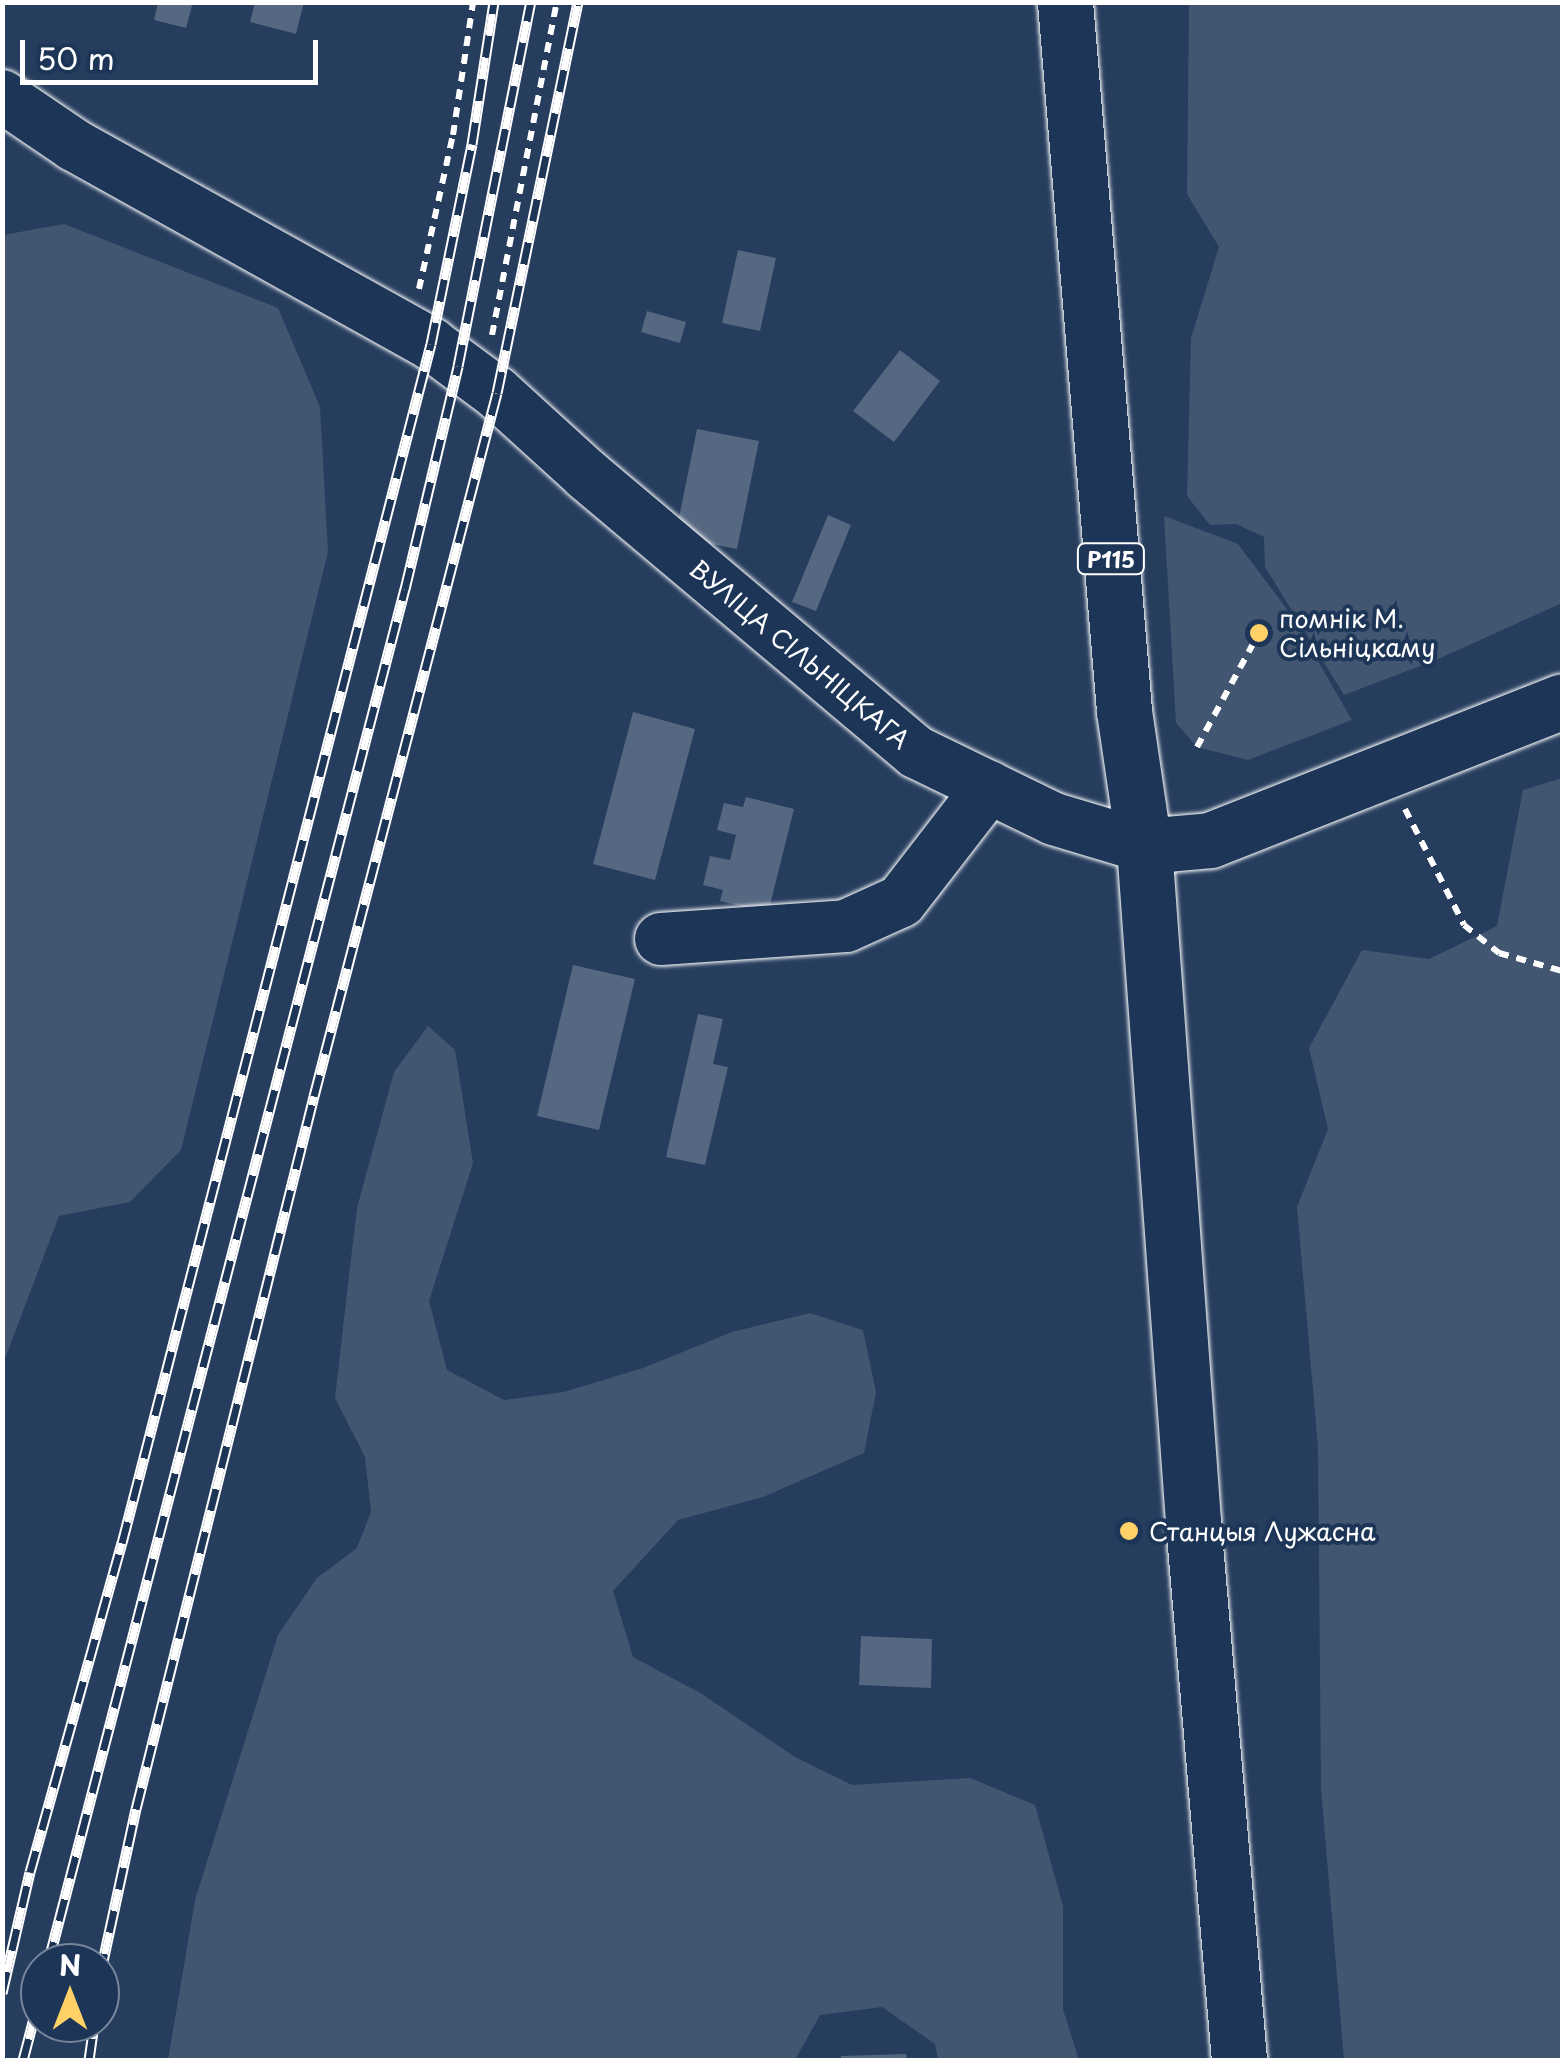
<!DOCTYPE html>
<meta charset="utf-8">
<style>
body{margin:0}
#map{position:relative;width:1565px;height:2063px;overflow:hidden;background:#263d5e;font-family:"Playpen Sans",sans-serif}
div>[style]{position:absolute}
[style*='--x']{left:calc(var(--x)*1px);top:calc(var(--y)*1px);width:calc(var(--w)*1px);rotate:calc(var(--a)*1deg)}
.green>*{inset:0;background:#425672}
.building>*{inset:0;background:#556781}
.path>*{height:6px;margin-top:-3px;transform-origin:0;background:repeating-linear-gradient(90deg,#fff 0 10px,transparent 0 18px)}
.roads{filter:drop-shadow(0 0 2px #fff) drop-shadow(0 0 2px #fff)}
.minor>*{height:52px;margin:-26px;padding:0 26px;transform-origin:26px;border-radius:26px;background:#1d3557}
.major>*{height:55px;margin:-27.5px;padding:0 27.5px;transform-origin:27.5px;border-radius:27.5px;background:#1d3557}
.rail>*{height:11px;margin-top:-5.5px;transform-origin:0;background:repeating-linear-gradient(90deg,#1d3557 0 22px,#fff 0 44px);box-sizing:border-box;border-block:2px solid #fff}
.dots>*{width:28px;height:28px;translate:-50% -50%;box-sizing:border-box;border:5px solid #1d3557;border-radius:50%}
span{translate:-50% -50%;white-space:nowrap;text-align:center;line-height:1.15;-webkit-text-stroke:8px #1d3557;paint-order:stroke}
.shield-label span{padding:2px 8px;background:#1d3557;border:2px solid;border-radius:8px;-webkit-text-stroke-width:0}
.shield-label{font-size:22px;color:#fff;font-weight:700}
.poi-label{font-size:25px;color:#fff}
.left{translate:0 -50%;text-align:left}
.street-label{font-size:25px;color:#fff}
.frame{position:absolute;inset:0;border:5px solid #fff;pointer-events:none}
.north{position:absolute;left:20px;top:1943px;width:100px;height:100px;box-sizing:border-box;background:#1d3557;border:2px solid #77869a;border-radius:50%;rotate:0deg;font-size:28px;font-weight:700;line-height:40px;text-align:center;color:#fff}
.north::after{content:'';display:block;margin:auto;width:35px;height:45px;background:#ffd166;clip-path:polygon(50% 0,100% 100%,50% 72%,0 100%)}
.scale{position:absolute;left:20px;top:40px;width:298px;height:45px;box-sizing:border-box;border:5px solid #fff;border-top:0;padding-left:12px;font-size:30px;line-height:35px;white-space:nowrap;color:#fff;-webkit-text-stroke:8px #1d3557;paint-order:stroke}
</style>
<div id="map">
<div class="green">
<i style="clip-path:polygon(1189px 3px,1562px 3px,1562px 603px,1436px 660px,1344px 695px,1265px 567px,1264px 537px,1236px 524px,1210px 525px,1187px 496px,1191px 338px,1219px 247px,1187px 194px)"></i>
<i style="clip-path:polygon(64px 224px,278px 308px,320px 407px,328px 552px,181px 1150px,130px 1202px,59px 1216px,3px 1364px,3px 235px)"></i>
<i style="clip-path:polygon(1164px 516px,1238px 544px,1292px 616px,1352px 720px,1248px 760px,1197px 747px,1176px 723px)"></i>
<i style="clip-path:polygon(1562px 778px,1562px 2060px,1344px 2060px,1321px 1788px,1318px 1447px,1297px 1207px,1328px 1129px,1309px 1048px,1362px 950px,1429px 959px,1497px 926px,1523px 790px)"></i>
<i style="clip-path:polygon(428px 1026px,455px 1050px,473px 1163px,429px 1301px,447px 1370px,504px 1400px,564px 1392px,643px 1368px,732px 1332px,810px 1313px,863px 1330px,876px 1392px,864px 1453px,763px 1497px,678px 1520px,613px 1591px,633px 1657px,702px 1694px,795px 1757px,852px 1785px,970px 1778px,1035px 1805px,1063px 1906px,1063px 2009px,1079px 2060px,938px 2060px,935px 2044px,882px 2007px,820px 2015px,795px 2060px,168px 2060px,195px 1900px,278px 1635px,317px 1578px,357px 1548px,371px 1512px,365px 1457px,335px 1398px,347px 1293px,357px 1208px,394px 1072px)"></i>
</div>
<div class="building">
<i style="clip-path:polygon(158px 2px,193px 2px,186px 28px,154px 20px)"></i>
<i style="clip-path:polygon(255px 2px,304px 2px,296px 34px,250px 22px)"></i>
<i style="clip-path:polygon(738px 250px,776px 258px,760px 331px,722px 323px)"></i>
<i style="clip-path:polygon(647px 311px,686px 322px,680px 343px,641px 332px)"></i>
<i style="clip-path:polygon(900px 350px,940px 381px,894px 442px,853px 411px)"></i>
<i style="clip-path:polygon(697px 429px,759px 441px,737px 549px,675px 537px)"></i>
<i style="clip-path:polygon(828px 515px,851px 525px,816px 611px,792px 602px)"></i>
<i style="clip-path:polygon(633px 712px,695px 729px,655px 880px,593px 864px)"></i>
<i style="clip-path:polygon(746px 797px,794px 809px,768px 913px,720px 901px,723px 890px,703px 885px,710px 856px,730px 860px,736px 835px,717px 830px,724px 803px,743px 807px)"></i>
<i style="clip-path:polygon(573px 965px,635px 979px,599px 1130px,537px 1116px)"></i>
<i style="clip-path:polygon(698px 1014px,723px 1019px,713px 1064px,728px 1067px,705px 1165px,666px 1157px)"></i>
<i style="clip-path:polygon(861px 1636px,932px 1639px,931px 1688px,859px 1685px)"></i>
<i style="clip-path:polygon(906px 2054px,907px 2060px,841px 2060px,841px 2056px)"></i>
</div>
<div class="path">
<i style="--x:419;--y:289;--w:158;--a:-77.6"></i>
<i style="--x:453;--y:135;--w:134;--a:-81.4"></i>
<i style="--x:492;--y:335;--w:339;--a:-79"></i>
<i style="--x:1197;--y:747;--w:130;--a:-61.5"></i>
<i style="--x:1405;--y:809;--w:130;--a:63"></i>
<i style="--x:1464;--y:925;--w:45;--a:38.7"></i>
<i style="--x:1499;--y:953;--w:66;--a:15.9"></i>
</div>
<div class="roads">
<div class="minor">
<i style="--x:2;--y:96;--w:87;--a:34.2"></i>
<i style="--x:74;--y:145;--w:409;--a:29.1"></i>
<i style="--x:431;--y:344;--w:82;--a:36.6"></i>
<i style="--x:497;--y:393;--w:122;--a:42.3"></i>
<i style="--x:587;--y:475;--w:430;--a:40.1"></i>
<i style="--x:916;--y:752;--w:153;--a:25.9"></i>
<i style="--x:1054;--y:819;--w:94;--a:16.7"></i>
<i style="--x:661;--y:939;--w:185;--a:-4"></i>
<i style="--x:846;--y:926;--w:60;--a:-24.4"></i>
<i style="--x:901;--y:901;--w:144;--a:-52.3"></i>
</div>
<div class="major">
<i style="--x:1065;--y:2;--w:711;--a:85.24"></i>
<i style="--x:1124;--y:711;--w:136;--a:81.6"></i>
<i style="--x:1144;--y:846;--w:678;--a:85.85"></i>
<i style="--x:1193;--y:1522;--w:540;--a:85.11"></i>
<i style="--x:1144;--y:846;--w:66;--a:-5.2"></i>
<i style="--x:1210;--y:840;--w:378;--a:-21.5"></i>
</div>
</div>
<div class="rail">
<i style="--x:48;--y:1963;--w:1420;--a:-75.44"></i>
<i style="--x:405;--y:589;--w:229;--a:-76.6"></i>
<i style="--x:458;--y:366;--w:371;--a:-78.7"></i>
<i style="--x:100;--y:1975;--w:170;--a:-77.8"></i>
<i style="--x:136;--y:1809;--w:735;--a:-75.98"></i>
<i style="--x:314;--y:1096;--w:726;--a:-75.41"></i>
<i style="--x:497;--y:393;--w:399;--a:-78.3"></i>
<i style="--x:2;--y:1993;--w:124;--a:-77"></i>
<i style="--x:30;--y:1872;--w:342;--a:-74.4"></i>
<i style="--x:122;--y:1543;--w:1238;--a:-75.55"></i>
<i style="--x:431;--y:344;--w:204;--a:-78.4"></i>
<i style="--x:472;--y:144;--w:144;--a:-81.2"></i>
<i style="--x:23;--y:2060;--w:67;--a:-75.3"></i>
<i style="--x:89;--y:2060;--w:37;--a:-82"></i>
</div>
<div class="dots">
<i style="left:1259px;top:633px;background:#ffd166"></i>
<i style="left:1129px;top:1531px;background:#ffd166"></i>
</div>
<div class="shield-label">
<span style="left:1111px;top:559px">Р115</span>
</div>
<div class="poi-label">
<span class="left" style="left:1279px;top:633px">помнік М.<br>Сільніцкаму</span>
<span class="left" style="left:1149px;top:1531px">Станцыя Лужасна</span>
</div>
<div class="street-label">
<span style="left:800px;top:654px;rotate:40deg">ВУЛІЦА СІЛЬНІЦКАГА</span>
</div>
<div class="frame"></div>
<div class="north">N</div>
<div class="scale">50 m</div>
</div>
